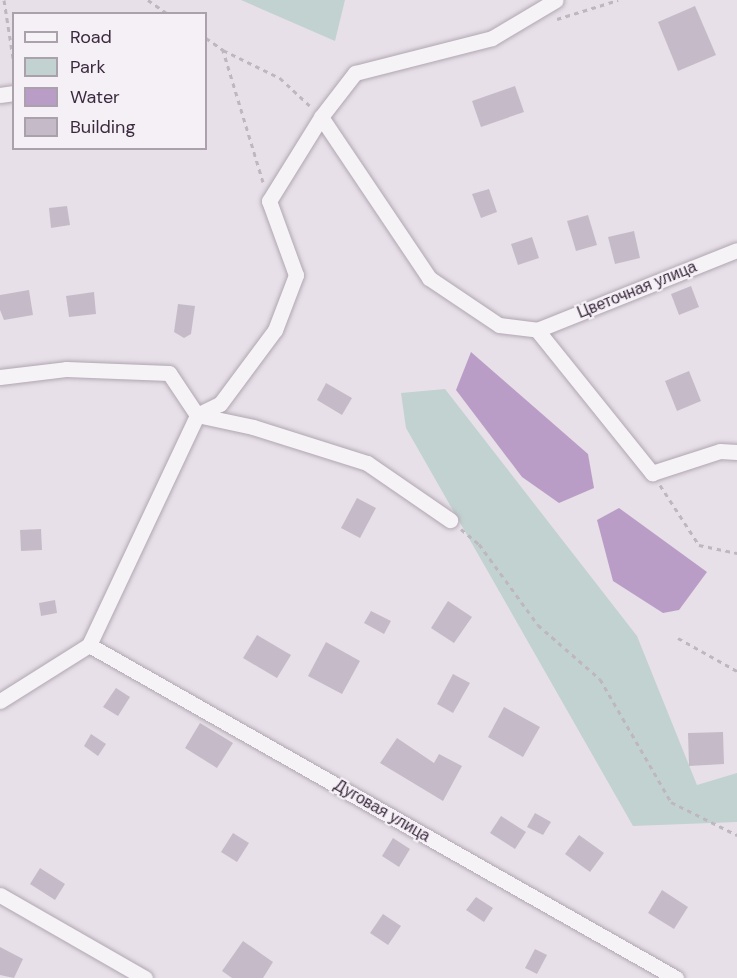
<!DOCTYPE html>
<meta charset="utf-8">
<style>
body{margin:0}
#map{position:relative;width:737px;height:978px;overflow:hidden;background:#e7e0e8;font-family:"DM Sans",sans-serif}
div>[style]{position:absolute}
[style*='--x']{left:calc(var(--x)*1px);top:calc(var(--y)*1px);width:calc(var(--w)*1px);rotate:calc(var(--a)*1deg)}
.green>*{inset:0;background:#c2d2d1}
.water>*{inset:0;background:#ba9dc6}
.building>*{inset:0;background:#c5bbc8}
.path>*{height:3px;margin-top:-1.5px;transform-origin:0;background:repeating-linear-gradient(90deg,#beb7c0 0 4.5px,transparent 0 9px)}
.roads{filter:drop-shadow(0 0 2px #b0a6b2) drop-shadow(0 0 2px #b0a6b2)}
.minor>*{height:15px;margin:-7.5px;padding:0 7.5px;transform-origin:7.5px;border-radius:7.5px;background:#f6f3f7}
span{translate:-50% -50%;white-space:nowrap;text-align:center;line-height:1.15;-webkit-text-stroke:4.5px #f5f0f6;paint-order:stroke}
.street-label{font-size:16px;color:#3b2a3f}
.legend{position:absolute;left:12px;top:12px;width:195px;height:138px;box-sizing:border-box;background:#f5f0f6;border:2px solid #aba1ad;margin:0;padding:8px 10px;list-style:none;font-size:18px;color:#3b2a3f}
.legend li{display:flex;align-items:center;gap:12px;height:30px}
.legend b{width:30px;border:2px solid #aba1ad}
</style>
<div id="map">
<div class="green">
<i style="clip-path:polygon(241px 0,345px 0,335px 41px)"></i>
<i style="clip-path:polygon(445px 389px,637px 636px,697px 785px,737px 773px,737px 822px,633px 826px,406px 428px,401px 393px)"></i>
</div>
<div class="water">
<i style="clip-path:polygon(471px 352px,588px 454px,594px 488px,559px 503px,522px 477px,456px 390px)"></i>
<i style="clip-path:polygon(619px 508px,707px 572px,679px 610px,663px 613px,613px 581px,597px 520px)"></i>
</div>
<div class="building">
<i style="clip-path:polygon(695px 6px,716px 55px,678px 71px,658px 22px)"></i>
<i style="clip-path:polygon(515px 86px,524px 112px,481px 127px,472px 101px)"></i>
<i style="clip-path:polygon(489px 189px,497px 212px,481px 218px,472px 194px)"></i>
<i style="clip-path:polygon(67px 206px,70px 225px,51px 228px,49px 208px)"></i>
<i style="clip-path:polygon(588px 215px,597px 245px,576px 251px,567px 221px)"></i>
<i style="clip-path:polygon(634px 231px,640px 258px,615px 264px,608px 237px)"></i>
<i style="clip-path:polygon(532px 237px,539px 258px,518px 265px,511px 244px)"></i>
<i style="clip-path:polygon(691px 286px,699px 307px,679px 315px,671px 294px)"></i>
<i style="clip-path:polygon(29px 290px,33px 315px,4px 320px,0 310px,0 295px)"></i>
<i style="clip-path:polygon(94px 292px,96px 314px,69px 317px,66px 296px)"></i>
<i style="clip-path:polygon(178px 304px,195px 306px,191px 334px,184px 338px,174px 332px)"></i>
<i style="clip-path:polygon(689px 371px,701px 401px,677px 411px,665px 381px)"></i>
<i style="clip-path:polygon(326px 383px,352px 398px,342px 415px,317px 400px)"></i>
<i style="clip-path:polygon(357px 498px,376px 508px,360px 538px,341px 528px)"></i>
<i style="clip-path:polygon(41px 529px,42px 550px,21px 551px,20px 530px)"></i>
<i style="clip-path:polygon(55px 600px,57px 613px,41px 616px,39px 603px)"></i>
<i style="clip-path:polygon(448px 601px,472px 617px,454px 643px,431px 628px)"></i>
<i style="clip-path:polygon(371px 611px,391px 621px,384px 634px,364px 623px)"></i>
<i style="clip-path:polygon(257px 635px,291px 655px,277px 678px,243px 658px)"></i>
<i style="clip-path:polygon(326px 642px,360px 661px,342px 694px,308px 676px)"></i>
<i style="clip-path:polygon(453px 674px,470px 683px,453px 713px,437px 704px)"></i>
<i style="clip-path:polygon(116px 688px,130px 697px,118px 716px,103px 707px)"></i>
<i style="clip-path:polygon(504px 707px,540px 727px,523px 757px,488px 737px)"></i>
<i style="clip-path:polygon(200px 723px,233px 743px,217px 768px,185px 748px)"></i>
<i style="clip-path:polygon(723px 732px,724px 764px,689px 766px,688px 733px)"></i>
<i style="clip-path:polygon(91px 734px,106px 744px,98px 756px,84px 746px)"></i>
<i style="clip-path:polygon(397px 738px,434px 763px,439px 754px,462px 766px,443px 801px,380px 763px)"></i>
<i style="clip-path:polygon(535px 813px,551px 822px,543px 835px,527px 827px)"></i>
<i style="clip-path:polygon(501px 816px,526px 832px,515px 849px,490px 833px)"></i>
<i style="clip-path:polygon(233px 833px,249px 843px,237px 862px,221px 852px)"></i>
<i style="clip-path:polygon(579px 835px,604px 853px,590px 872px,565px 854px)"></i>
<i style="clip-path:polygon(393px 838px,410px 849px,399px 867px,382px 856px)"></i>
<i style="clip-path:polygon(40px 868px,65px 884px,55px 900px,30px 884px)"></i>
<i style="clip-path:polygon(662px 890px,688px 907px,674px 929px,648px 913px)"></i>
<i style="clip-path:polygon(476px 897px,493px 908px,484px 922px,466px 910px)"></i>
<i style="clip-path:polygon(383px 914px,401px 926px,388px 945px,370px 933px)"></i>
<i style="clip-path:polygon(243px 941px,273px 962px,263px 978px,232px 978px,222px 971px)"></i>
<i style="clip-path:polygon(0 947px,23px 959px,14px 978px,0 975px)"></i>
<i style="clip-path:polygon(535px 949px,547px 955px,537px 974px,525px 968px)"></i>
</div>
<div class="path">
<i style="--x:4;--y:0;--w:65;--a:81.1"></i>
<i style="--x:148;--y:0;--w:24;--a:35"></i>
<i style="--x:557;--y:19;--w:64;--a:-17.3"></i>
<i style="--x:206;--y:38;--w:21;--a:35"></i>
<i style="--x:263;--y:182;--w:138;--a:-106.9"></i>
<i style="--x:223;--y:50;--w:64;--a:26.2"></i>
<i style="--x:280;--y:78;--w:41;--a:43"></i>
<i style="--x:660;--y:485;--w:72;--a:57"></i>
<i style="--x:699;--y:545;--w:39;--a:12"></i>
<i style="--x:461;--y:529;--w:23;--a:40"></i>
<i style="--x:479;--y:544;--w:100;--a:53.9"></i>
<i style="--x:538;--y:625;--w:82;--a:41.1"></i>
<i style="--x:600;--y:679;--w:142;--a:60"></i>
<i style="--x:671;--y:802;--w:74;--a:26.6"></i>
<i style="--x:678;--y:638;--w:68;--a:29.2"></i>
</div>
<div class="roads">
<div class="minor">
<i style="--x:0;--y:95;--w:14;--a:-8"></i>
<i style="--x:321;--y:117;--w:194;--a:56.1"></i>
<i style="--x:429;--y:278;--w:84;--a:33.9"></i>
<i style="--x:499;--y:325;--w:38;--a:7"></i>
<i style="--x:537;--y:330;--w:215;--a:-21.8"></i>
<i style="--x:537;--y:330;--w:184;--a:51.2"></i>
<i style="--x:652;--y:473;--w:71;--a:-17.9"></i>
<i style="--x:720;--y:451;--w:17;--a:3"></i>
<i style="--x:0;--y:377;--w:66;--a:-6.9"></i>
<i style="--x:66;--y:369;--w:103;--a:2.2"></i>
<i style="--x:169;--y:373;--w:50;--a:56.3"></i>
<i style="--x:197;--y:415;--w:57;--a:12.1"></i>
<i style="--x:253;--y:427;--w:120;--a:17.5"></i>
<i style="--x:367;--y:463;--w:101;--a:34.5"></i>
<i style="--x:89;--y:645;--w:675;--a:29.57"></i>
<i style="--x:0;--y:701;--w:105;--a:-32.2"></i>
<i style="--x:89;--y:645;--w:254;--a:-64.8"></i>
<i style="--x:197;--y:415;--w:25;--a:-26"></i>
<i style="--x:220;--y:404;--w:92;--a:-53.4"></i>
<i style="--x:275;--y:330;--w:59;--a:-69.1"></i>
<i style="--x:296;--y:275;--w:79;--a:-110"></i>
<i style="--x:269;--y:201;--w:99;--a:-58.2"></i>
<i style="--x:321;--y:117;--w:56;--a:-52.3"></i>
<i style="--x:355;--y:73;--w:141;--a:-14.3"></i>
<i style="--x:492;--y:38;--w:74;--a:-30.7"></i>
<i style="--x:0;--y:895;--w:167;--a:29.8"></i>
</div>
</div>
<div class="street-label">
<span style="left:637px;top:290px;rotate:-22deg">Цветочная улица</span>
<span style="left:382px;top:811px;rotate:30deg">Дуговая улица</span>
</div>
<ul class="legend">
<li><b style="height:8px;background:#f6f3f7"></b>Road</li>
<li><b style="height:16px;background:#c2d2d1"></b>Park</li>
<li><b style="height:16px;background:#ba9dc6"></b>Water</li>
<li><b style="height:16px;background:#c5bbc8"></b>Building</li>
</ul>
</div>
